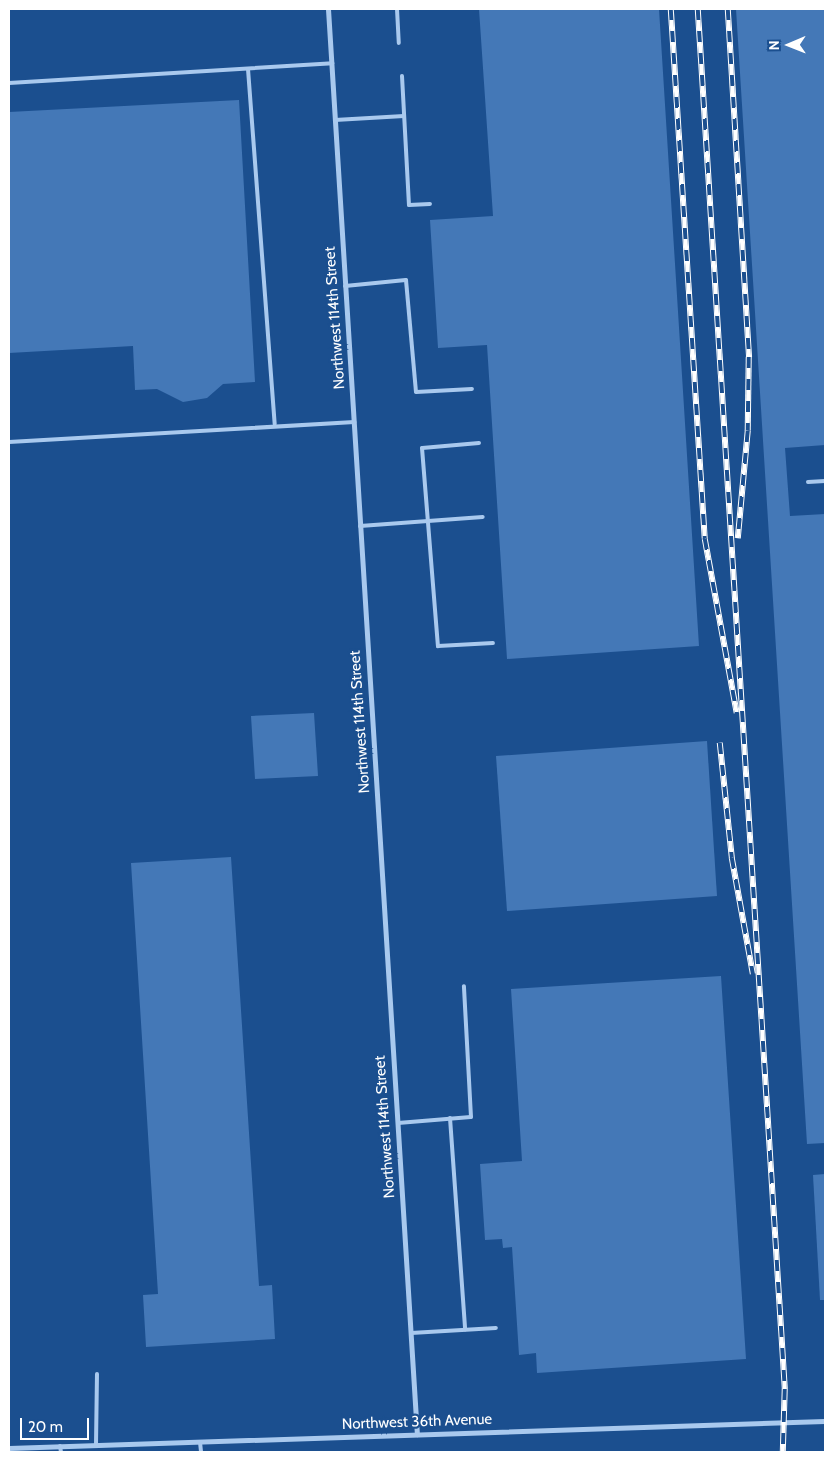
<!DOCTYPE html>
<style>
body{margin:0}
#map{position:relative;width:834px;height:1461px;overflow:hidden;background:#1b4f8f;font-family:Cabin,sans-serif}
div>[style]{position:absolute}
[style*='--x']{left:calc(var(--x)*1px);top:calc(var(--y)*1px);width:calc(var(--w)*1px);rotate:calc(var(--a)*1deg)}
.building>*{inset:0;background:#4478b7}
.service>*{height:4px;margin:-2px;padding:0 2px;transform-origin:2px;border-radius:2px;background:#a9c9ee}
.minor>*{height:5px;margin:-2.5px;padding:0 2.5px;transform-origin:2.5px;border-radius:2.5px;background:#a9c9ee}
.rail>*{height:5.5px;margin-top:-2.75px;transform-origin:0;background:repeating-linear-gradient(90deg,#1b4f8f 0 11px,#fff 0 22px);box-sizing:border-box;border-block:1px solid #fff}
span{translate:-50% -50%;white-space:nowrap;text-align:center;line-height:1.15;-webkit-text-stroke:4.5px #1b4f8f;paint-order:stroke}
.street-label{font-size:15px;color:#fff}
.frame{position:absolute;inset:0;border:10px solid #fff;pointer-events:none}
.north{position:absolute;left:764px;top:20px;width:50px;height:50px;-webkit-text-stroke:4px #1b4f8f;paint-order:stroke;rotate:269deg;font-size:14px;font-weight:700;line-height:20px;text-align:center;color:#fff}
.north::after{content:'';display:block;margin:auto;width:18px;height:22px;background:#fff;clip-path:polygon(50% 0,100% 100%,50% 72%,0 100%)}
.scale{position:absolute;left:20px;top:1418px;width:69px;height:22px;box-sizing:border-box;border:2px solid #fff;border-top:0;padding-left:6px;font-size:15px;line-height:18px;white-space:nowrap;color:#fff;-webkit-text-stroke:4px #1b4f8f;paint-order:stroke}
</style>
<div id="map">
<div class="building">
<i style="clip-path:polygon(479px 9px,659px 9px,699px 646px,507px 659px,487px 345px,438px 348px,430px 220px,493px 216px)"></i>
<i style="clip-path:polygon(736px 9px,825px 9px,825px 445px,785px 448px,790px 516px,825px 514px,825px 1143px,807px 1144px)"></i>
<i style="clip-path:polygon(239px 100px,255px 382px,223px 384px,207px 398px,183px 402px,157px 389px,135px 390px,133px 346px,9px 353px,9px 112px)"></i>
<i style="clip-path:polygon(314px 713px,318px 776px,255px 779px,251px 716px)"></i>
<i style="clip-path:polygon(707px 741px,717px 896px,507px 911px,496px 756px)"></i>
<i style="clip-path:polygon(231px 857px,259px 1286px,272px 1285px,275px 1339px,146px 1347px,143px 1295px,158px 1294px,131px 863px)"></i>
<i style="clip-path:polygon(721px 976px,746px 1359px,537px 1373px,536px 1353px,519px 1355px,512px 1247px,503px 1248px,502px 1239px,485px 1240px,480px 1164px,522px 1161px,511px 989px)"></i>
<i style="clip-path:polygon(825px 1174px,825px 1300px,820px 1300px,813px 1175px)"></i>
</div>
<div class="service">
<i style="--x:397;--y:9;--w:34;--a:87"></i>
<i style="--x:248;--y:69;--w:356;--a:85.7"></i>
<i style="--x:402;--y:76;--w:129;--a:86.9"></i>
<i style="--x:409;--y:205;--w:21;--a:-3"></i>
<i style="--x:9;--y:83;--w:324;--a:-3.5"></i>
<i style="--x:335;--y:120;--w:69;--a:-3.3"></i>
<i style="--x:345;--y:286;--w:61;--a:-5.6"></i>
<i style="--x:406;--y:280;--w:112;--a:84.9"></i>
<i style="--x:416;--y:392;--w:56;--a:-3.1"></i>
<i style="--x:9;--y:442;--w:346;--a:-3.3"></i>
<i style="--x:479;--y:443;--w:57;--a:175"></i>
<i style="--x:422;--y:448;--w:199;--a:85.4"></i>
<i style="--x:438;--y:646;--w:55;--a:-3.1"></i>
<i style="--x:808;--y:482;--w:17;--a:-3"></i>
<i style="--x:360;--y:526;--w:123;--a:-4.2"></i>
<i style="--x:450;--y:1118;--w:212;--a:85.9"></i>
<i style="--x:398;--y:1123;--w:73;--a:-4.7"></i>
<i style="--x:471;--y:1117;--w:131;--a:-93.1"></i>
<i style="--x:411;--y:1333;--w:85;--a:-3.4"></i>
<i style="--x:200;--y:1442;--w:10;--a:84"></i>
<i style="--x:96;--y:1445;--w:71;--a:-89.2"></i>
<i style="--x:60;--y:1446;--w:6;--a:81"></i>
</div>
<div class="minor">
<i style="--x:328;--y:9;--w:1428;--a:86.43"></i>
<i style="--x:9;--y:1448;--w:816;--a:-1.9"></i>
</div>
<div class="rail">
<i style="--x:671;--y:9;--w:531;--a:86.33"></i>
<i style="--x:705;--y:539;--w:177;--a:79.6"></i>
<i style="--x:698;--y:9;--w:1383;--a:86.39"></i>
<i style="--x:785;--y:1389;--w:63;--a:91.8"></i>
<i style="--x:728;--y:9;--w:349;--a:86.5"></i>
<i style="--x:749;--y:357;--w:74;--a:90.8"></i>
<i style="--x:748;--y:431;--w:108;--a:95.3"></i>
<i style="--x:720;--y:743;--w:116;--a:84"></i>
<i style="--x:732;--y:858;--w:118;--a:79.7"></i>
</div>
<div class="street-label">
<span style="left:335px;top:318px;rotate:-94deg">Northwest 114th Street</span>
<span style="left:360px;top:722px;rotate:-94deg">Northwest 114th Street</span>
<span style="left:385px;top:1127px;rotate:-94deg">Northwest 114th Street</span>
<span style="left:417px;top:1422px;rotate:-2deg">Northwest 36th Avenue</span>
</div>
<div class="frame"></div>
<div class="north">N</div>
<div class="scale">20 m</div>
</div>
